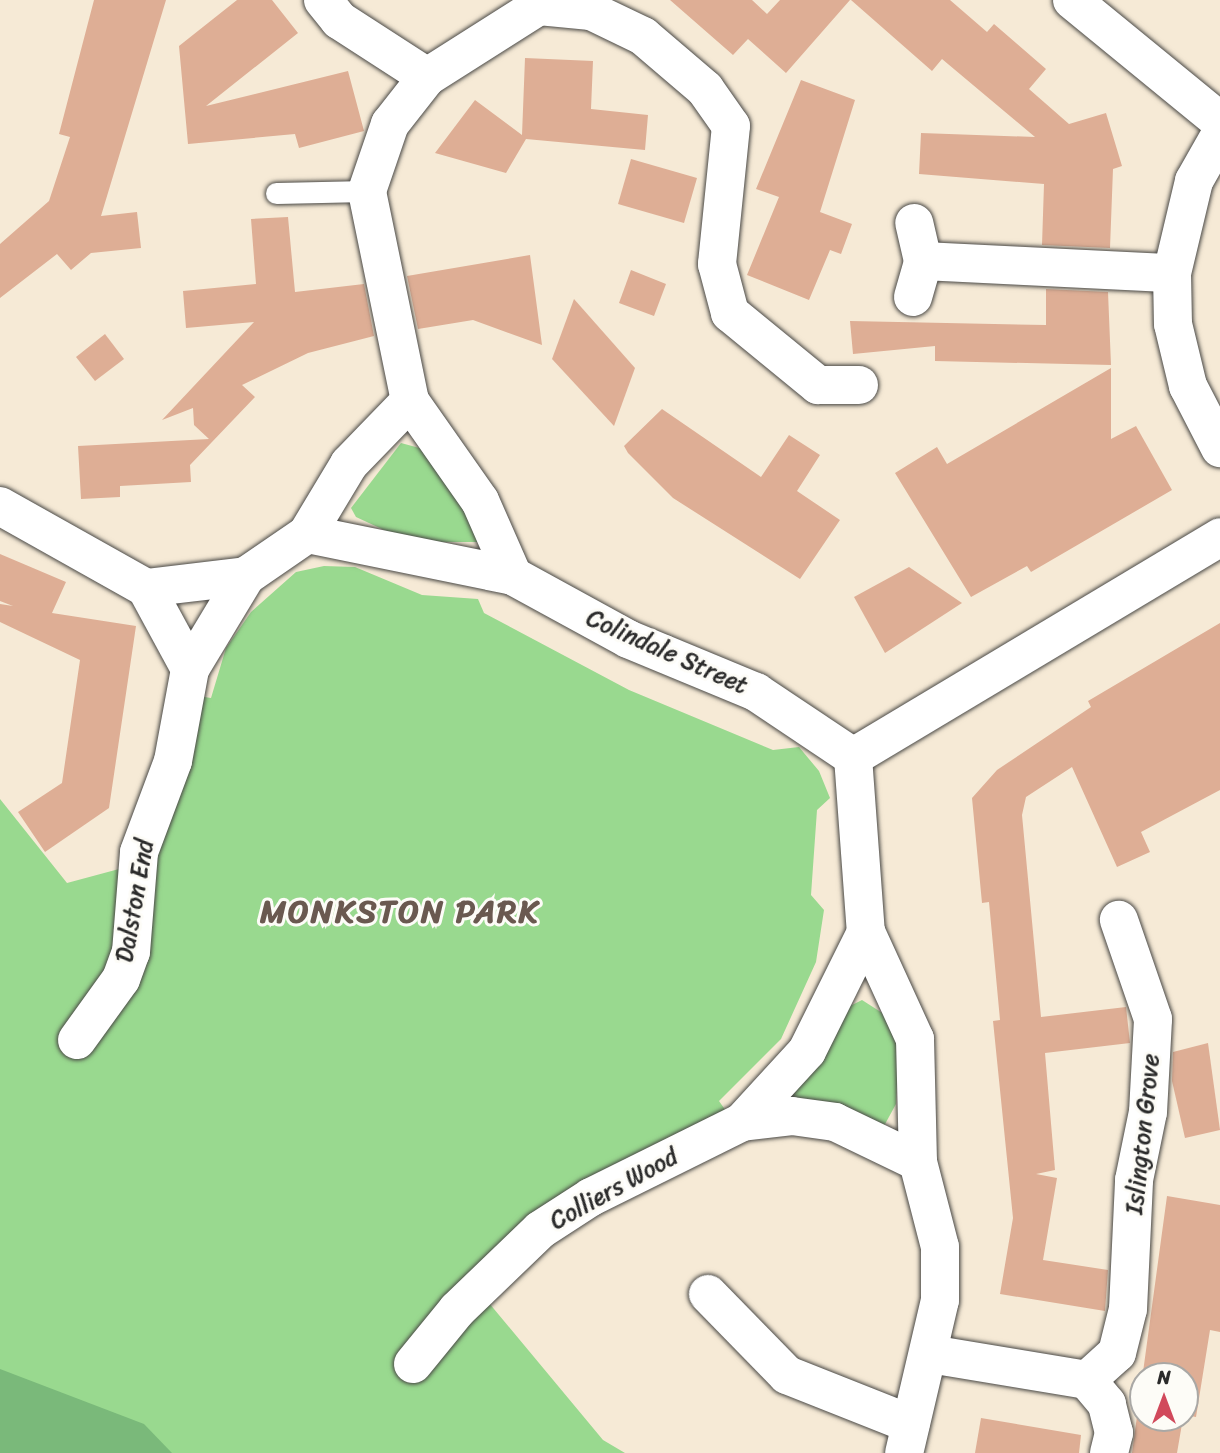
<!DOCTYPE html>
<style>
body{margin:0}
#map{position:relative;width:1220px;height:1453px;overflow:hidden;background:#f6ead6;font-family:Sriracha,sans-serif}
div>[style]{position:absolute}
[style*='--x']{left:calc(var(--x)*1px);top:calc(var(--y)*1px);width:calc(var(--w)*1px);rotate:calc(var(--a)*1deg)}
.green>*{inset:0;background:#99d98f}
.forest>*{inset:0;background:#7ab97a}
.building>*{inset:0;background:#deae95}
.roads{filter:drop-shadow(0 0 2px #494845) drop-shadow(0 0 2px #494845)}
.lane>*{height:21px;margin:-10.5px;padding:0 10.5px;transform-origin:10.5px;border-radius:10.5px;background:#fff}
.street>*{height:38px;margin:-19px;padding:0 19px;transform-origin:19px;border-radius:19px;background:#fff}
span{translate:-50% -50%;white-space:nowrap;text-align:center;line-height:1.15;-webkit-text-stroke:6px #fdfcf7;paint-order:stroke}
.street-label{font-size:24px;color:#2b2b2b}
.district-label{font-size:32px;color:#6a5950;font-weight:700;letter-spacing:2px}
.north{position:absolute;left:1129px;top:1362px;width:70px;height:70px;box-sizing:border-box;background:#fdfcf7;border:2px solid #a9a8a5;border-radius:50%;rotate:0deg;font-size:19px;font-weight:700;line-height:28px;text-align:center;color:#2b2b2b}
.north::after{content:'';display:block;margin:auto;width:24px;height:32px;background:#d1495b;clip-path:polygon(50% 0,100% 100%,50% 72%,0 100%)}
</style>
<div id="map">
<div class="green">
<i style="clip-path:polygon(401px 443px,434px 452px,483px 542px,410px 542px,356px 517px,351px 508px)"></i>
<i style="clip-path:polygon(324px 566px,355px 567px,422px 595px,478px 599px,484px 613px,629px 690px,773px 750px,799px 747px,819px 771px,830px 798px,817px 810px,811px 895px,824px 910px,816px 962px,781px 1039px,719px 1101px,726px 1111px,484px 1297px,603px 1440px,625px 1453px,0 1453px,0 799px,67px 883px,119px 869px,142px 918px,198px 696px,211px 698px,226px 648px,251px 612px,296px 572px)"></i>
<i style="clip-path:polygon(862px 1000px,887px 1016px,899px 1044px,896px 1104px,884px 1126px,786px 1102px,834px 1040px,848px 1007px)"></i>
</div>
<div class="forest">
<i style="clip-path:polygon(0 1369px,144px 1424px,172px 1453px,0 1453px)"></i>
</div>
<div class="building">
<i style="clip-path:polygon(94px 0,166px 0,101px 216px,137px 212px,141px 248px,91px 253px,71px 270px,57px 254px,0 298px,0 244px,49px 201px,70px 137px,59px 134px)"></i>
<i style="clip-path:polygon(237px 0,272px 0,298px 33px,206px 106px,348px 71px,364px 131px,299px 148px,295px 134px,188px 144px,179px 46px)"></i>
<i style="clip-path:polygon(670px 0,752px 0,767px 14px,780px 0,850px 0,786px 73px,748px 39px,733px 55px)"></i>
<i style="clip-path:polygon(851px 0,950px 0,987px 32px,994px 24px,1046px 69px,1029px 89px,1069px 124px,1106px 113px,1122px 166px,1113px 169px,1110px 248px,1042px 245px,1044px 184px,919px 174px,921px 133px,1035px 137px,942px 59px,932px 71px)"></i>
<i style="clip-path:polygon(525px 58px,593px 61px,591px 109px,648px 115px,645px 150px,526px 139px,506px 173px,435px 153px,475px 100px,522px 135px)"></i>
<i style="clip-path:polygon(801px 80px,855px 100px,820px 212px,852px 224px,841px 254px,830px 250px,809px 300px,747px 275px,779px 197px,756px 189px)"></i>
<i style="clip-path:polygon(631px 159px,697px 178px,684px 223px,618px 204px)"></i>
<i style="clip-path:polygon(288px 217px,295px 292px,364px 284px,374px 336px,308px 353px,242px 385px,255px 397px,190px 465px,191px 482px,120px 486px,120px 497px,81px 499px,78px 446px,209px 439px,194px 425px,193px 408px,162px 420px,254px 322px,186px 328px,183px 291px,256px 284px,251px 219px)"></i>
<i style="clip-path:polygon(530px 255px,542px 345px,473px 320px,418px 329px,407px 276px)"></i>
<i style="clip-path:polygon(631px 270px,666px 284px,654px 316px,619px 303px)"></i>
<i style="clip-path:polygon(1046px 289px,1108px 292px,1111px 365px,935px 361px,935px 346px,853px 354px,850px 321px,1046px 325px)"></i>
<i style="clip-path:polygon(574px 299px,635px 368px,614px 426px,552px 359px)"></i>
<i style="clip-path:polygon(105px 334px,124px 359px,95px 381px,76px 357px)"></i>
<i style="clip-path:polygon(1111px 368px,1111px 439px,1136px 426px,1172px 490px,1031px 572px,1027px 566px,971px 597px,895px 473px,937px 447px,947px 464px)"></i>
<i style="clip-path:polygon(662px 409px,761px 477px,789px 435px,820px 455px,797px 491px,840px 520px,800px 579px,673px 498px,628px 453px,624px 446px)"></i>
<i style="clip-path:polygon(0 554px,66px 582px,52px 613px,136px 626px,109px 808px,45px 852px,18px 812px,62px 783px,80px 660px,0 622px,0 604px,13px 606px,0 601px)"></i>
<i style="clip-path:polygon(909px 567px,962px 603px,885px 653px,854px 597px)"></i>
<i style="clip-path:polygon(1220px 623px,1220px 790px,1141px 832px,1150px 852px,1117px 867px,1072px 767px,1026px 797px,1022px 815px,1041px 1017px,1126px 1007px,1130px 1043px,1045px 1053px,1055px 1170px,1036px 1174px,1057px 1178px,1043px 1260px,1108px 1270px,1105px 1311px,1000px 1294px,1013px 1218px,993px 1021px,1000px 1020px,989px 902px,982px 903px,972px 798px,997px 770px,1091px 707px,1088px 701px)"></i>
<i style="clip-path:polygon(1208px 1043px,1220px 1130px,1185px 1138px,1172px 1081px,1173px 1052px)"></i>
<i style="clip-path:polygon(1167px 1196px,1220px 1205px,1220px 1332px,1210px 1330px,1196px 1417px,1185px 1415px,1185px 1376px,1143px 1376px,1143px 1418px,1183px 1418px,1177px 1453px,1132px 1453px)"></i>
<i style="clip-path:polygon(981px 1418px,1081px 1435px,1079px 1453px,975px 1453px)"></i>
</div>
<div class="roads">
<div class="lane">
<i style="--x:276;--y:193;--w:91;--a:-1.3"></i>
</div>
<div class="street">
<i style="--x:323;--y:0;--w:26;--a:51"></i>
<i style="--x:339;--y:20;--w:105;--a:32.9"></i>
<i style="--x:1072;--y:0;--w:191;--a:39.3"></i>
<i style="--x:1220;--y:135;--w:53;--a:119.5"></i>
<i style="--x:1194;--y:181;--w:95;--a:103.4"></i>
<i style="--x:1172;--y:273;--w:51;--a:88.9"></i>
<i style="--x:1173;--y:324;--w:64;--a:76.4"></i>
<i style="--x:1188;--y:386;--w:70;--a:62.7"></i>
<i style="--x:923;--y:261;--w:249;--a:2.8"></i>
<i style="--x:913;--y:297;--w:37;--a:-74"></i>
<i style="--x:923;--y:261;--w:39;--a:-103"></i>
<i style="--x:0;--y:506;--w:167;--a:29.3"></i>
<i style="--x:146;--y:588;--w:101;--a:-6.8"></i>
<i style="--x:246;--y:576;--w:74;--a:-34.5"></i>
<i style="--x:307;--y:534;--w:210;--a:11.5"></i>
<i style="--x:513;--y:576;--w:131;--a:28.7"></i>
<i style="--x:628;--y:639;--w:139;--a:22.5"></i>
<i style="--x:756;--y:692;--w:117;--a:33.8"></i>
<i style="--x:307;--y:534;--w:82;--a:-59"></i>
<i style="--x:349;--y:464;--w:88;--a:-45.9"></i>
<i style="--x:513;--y:576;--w:82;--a:-113.7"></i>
<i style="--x:480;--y:501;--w:122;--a:-125"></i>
<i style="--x:410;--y:401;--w:214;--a:-101.6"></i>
<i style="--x:367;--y:191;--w:71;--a:-71.1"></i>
<i style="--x:390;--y:124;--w:60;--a:-51.8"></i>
<i style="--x:427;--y:77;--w:133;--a:-32.4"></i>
<i style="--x:539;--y:6;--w:52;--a:5.5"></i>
<i style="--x:591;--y:11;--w:58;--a:25.7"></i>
<i style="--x:643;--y:36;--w:82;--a:40.5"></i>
<i style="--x:705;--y:89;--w:45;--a:54.9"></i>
<i style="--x:731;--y:126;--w:139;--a:95.8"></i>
<i style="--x:717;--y:264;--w:51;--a:75.1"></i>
<i style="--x:730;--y:313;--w:114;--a:39.3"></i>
<i style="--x:818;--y:385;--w:41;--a:0"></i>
<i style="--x:146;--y:588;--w:92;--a:61.5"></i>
<i style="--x:853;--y:757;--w:175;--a:85.8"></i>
<i style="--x:866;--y:932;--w:118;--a:65.4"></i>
<i style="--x:915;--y:1039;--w:123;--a:88.6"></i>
<i style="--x:918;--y:1162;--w:88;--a:75.5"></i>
<i style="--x:940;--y:1247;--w:53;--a:90"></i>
<i style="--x:940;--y:1300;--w:157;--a:103.2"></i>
<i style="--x:853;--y:757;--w:428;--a:-30.9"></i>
<i style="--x:77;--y:1040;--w:75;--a:-54.2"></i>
<i style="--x:121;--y:979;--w:29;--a:-70"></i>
<i style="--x:131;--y:952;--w:100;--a:-85.4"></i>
<i style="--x:139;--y:852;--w:97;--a:-69.5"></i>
<i style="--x:173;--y:761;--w:94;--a:-79.5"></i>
<i style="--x:190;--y:669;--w:109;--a:-58.9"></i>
<i style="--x:742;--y:1122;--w:50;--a:-6.8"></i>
<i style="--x:792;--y:1116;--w:43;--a:7.9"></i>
<i style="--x:835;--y:1122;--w:92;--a:25.7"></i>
<i style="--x:708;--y:1294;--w:113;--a:45.7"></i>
<i style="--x:787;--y:1375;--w:133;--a:21.6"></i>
<i style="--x:930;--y:1354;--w:159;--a:9.4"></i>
<i style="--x:413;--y:1364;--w:70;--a:-50.8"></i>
<i style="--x:457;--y:1310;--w:115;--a:-43.9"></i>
<i style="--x:540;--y:1230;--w:61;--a:-32.9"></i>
<i style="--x:591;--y:1197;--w:169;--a:-26.4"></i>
<i style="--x:742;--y:1122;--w:96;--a:-47.5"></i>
<i style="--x:807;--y:1051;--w:133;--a:-63.6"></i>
<i style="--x:1109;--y:1453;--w:21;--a:-76"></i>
<i style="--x:1114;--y:1433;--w:30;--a:-104"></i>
<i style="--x:1107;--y:1404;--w:31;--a:-130"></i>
<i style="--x:1087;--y:1380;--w:40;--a:-42"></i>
<i style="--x:1117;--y:1353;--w:45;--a:-76"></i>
<i style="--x:1128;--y:1309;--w:129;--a:-87.3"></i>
<i style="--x:1134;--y:1180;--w:69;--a:-78.4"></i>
<i style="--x:1148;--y:1112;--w:93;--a:-86.9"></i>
<i style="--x:1153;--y:1019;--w:105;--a:-109"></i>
</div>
</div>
<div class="street-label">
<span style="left:667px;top:652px;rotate:24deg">Colindale Street</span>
<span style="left:135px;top:901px;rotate:-80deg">Dalston End</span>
<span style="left:1143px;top:1134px;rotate:-84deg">Islington Grove</span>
<span style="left:614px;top:1189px;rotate:-29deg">Colliers Wood</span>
</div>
<div class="district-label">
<span style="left:400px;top:912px">MONKSTON PARK</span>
</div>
<div class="north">N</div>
</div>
